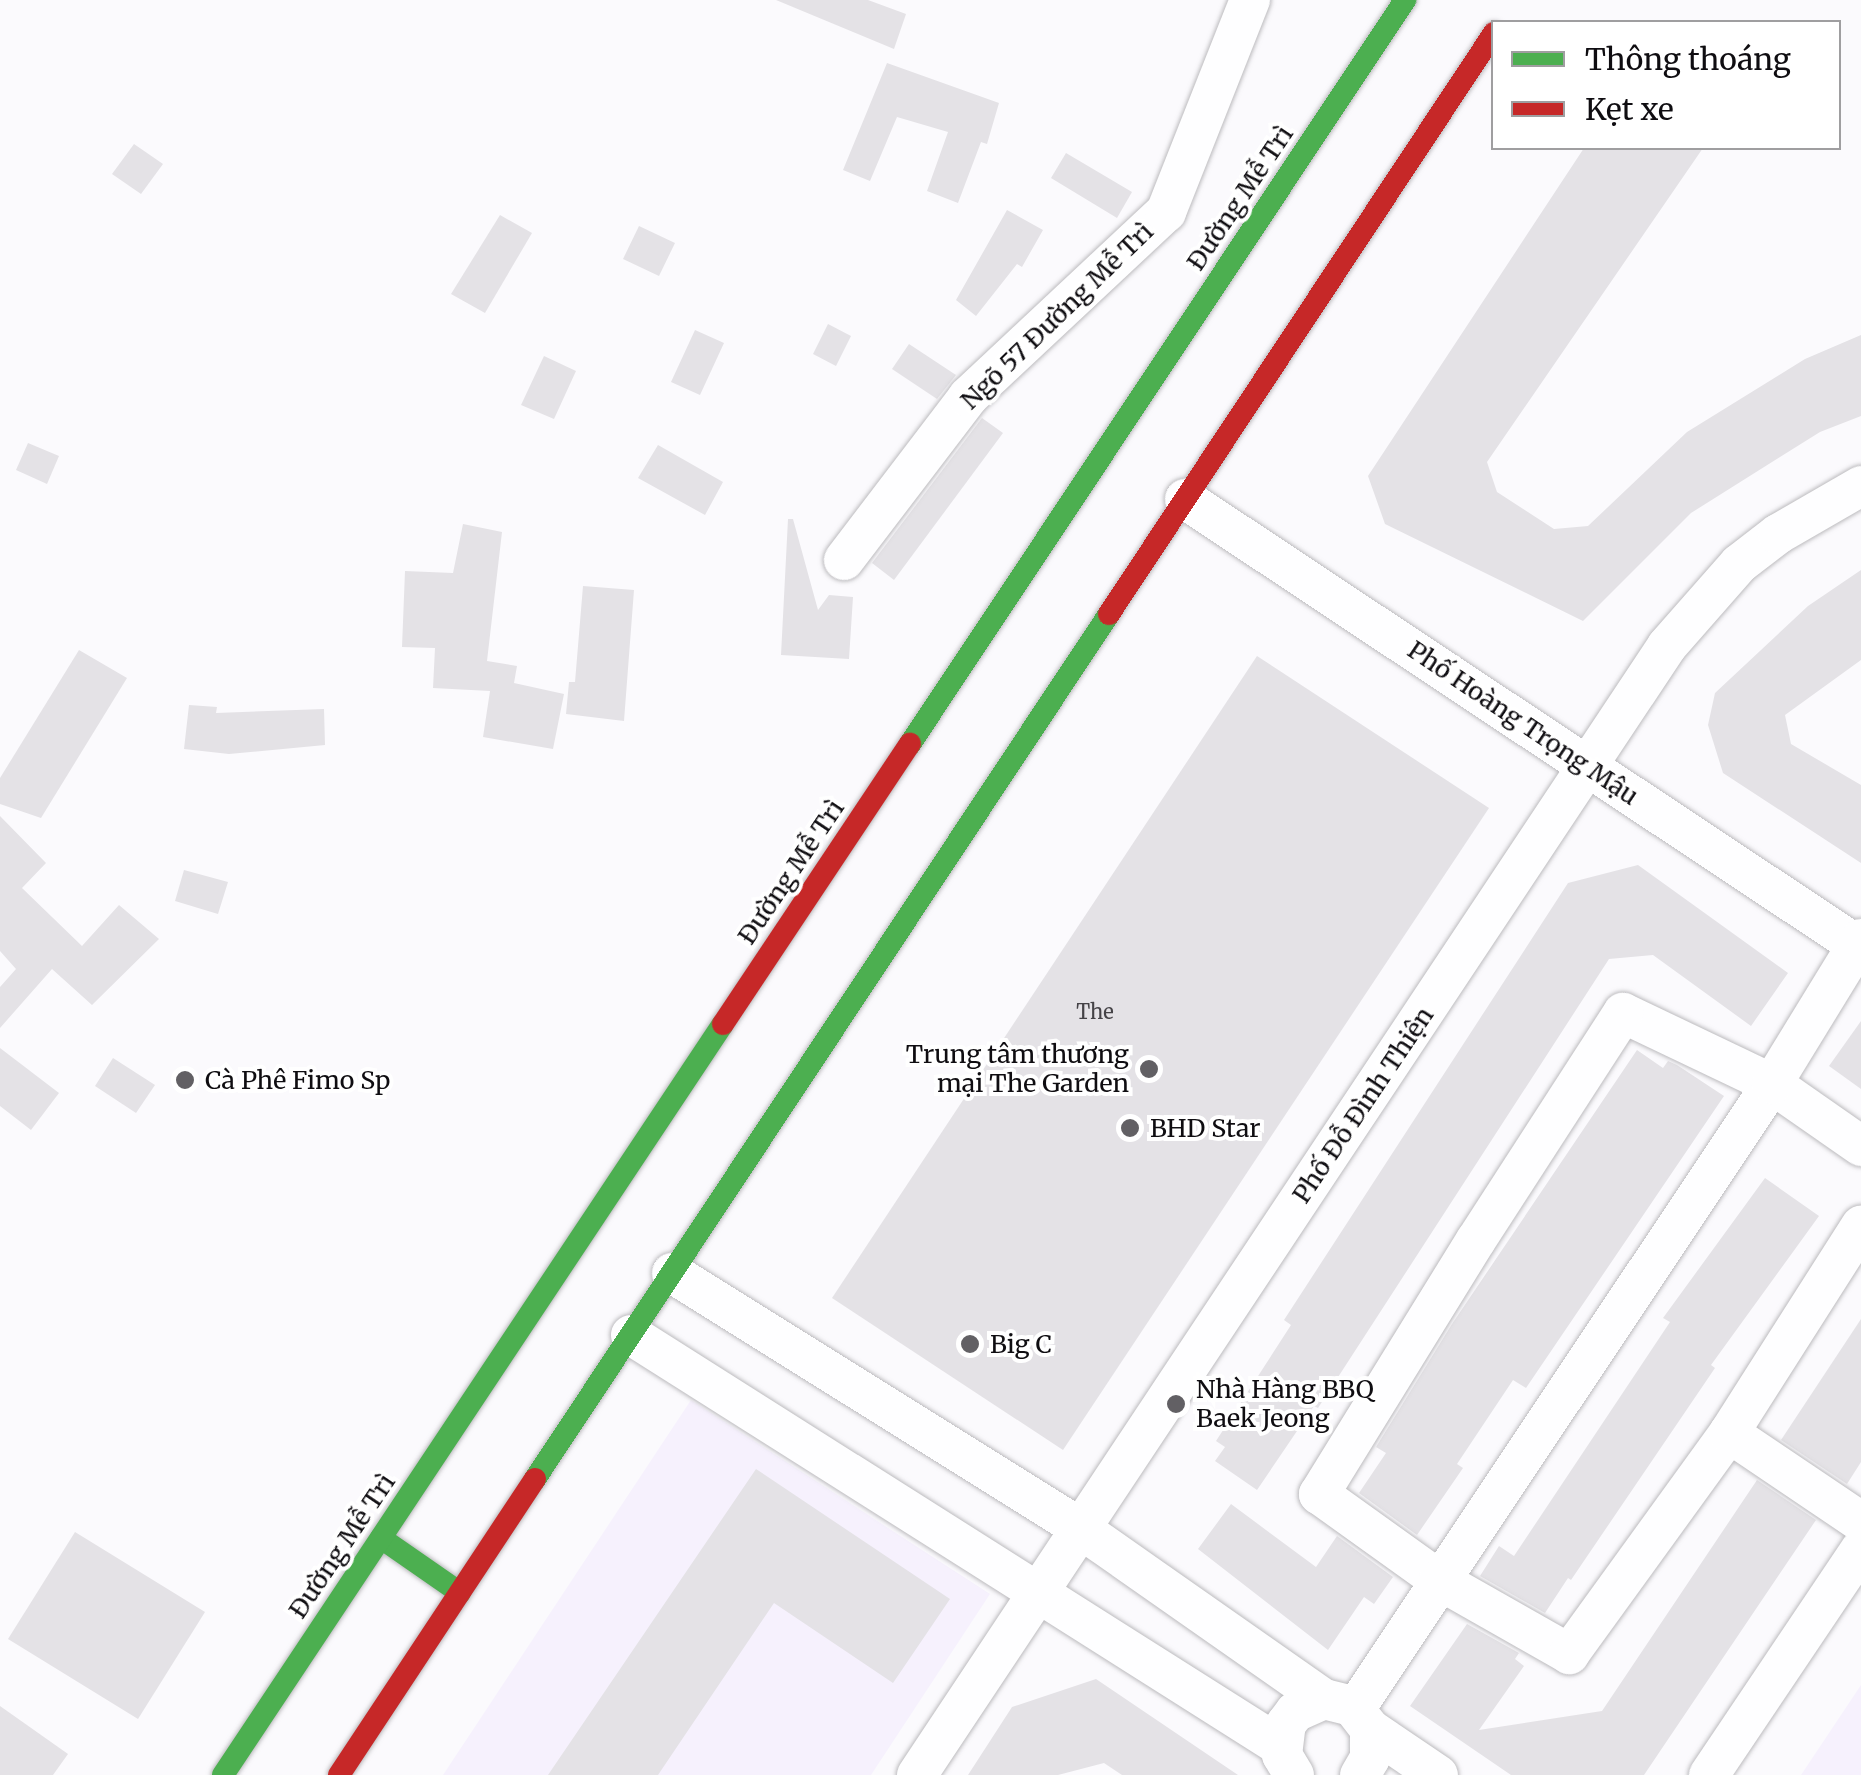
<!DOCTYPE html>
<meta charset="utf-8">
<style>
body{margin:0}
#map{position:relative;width:1861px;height:1775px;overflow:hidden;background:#fbfafd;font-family:Merriweather,serif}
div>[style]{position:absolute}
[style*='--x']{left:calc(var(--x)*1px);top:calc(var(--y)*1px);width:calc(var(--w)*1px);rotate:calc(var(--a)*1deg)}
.built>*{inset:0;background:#f6f1fd}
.building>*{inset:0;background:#e4e2e6}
.roads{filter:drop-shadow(0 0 2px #bcbbbe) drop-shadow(0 0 2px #bcbbbe)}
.street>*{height:40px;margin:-20px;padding:0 20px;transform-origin:20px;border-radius:20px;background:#fefeff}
.fast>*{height:22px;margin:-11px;padding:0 11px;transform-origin:11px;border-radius:11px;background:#4caf50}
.jam>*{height:22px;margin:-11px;padding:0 11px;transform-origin:11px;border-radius:11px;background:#c62828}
.dots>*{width:28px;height:28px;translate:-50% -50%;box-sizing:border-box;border:5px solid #fff;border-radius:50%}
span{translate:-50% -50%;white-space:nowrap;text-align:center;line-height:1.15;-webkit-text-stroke:8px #fff;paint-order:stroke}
.number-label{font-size:20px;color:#454347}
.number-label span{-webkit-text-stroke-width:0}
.street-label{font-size:25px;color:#0f0d11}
.poi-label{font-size:25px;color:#0f0d11}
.right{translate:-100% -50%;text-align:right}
.left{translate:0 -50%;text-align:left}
.legend{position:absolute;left:1491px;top:20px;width:350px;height:130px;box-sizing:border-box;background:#fff;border:2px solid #9f9ea0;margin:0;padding:12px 18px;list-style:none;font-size:30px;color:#0f0d11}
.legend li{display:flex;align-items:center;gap:20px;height:50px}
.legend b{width:50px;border:2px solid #9f9ea0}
</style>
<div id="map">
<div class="built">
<i style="clip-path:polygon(691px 1400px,990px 1594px,871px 1775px,443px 1775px)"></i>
<i style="clip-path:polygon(1861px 1685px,1861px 1775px,1801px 1775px)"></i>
</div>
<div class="building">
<i style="clip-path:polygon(776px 0,868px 0,906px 14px,894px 49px)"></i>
<i style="clip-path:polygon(887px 63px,999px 103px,987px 144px,981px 142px,958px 203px,927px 191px,948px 132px,897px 117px,870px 181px,843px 170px)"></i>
<i style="clip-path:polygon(134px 144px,163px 164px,141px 194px,112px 174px)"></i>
<i style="clip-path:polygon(1584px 148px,1703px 148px,1487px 462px,1497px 492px,1554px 529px,1588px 526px,1687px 432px,1805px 359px,1861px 335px,1861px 416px,1820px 432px,1691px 513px,1583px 621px,1385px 524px,1368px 476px)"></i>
<i style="clip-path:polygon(1066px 153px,1132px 192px,1117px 218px,1051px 178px)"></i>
<i style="clip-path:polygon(1007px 210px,1043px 230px,1022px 267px,1017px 264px,976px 316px,956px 300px)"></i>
<i style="clip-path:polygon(500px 215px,532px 233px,485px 313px,451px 294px)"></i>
<i style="clip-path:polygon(639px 226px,675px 243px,659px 276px,623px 259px)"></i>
<i style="clip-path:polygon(828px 324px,851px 336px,836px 366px,813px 354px)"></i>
<i style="clip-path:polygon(695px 330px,724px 343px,700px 395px,671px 382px)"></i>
<i style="clip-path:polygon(909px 344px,956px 375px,937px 399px,892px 369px)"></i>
<i style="clip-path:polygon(544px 356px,576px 371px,554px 419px,521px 405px)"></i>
<i style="clip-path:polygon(982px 418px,1003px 433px,894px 580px,872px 563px)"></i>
<i style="clip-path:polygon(28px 443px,59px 456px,47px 484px,16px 470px)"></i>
<i style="clip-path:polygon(658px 445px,723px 482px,705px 515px,638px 478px)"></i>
<i style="clip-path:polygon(788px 519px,793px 519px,818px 610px,829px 595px,853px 597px,849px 659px,781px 655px)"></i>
<i style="clip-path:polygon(463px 524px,502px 532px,487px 661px,517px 666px,514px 683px,564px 694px,553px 749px,483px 737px,490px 691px,433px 688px,435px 648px,402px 647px,405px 571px,453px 573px)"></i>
<i style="clip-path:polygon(1861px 570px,1861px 660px,1785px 715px,1791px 744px,1861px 785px,1861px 863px,1723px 773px,1708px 725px,1715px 693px,1808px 606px)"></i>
<i style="clip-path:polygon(583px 586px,634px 590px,624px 721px,566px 714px,569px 682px,575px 682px)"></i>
<i style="clip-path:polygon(79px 650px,127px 678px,41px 818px,0 804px,0 778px)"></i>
<i style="clip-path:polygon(1257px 656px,1489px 808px,1063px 1450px,832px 1298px)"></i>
<i style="clip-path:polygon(189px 705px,217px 707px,216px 713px,324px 709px,325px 745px,229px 754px,184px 749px)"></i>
<i style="clip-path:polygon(0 816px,46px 863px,22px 888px,82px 946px,119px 905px,159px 939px,92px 1005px,52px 969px,0 1028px,0 987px,16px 969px,0 951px)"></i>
<i style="clip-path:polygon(1638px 865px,1788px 973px,1751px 1026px,1653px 955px,1609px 959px,1318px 1408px,1314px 1406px,1257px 1490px,1215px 1461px,1225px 1447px,1216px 1441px,1291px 1325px,1284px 1320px,1568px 883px)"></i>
<i style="clip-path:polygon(184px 870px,228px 882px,218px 914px,175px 901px)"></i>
<i style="clip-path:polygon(1861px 1021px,1861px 1089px,1829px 1066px)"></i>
<i style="clip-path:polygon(0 1048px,59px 1093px,31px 1130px,0 1106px)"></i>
<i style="clip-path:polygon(1637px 1050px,1663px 1068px,1668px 1061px,1677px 1065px,1724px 1096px,1526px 1388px,1513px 1380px,1457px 1464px,1463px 1468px,1417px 1535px,1359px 1493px,1386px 1453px,1376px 1447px,1452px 1324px)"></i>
<i style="clip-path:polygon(113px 1058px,155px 1085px,136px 1113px,95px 1086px)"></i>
<i style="clip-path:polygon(1765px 1178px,1819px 1216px,1711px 1365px,1715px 1368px,1571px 1580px,1568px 1578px,1545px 1613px,1480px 1576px,1499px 1546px,1514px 1556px,1670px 1322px,1663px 1318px)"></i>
<i style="clip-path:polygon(1861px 1319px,1861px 1462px,1847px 1484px,1781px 1440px)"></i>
<i style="clip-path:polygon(756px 1469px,950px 1599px,893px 1683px,774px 1603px,658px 1775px,548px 1775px)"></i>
<i style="clip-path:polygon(1757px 1480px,1816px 1520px,1644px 1775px,1511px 1775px,1410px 1706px,1467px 1624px,1519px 1653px,1515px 1659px,1524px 1666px,1479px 1730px,1602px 1711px)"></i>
<i style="clip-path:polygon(1231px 1504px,1316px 1567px,1337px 1536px,1393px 1577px,1374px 1604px,1364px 1597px,1328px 1650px,1198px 1549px)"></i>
<i style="clip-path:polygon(75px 1532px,205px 1612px,138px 1719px,8px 1639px)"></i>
<i style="clip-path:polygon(1096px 1679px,1238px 1775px,1122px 1775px,1104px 1763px,1058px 1775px,968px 1775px,1012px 1707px)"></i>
<i style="clip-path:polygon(0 1706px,68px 1754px,53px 1775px,0 1775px)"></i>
</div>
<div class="roads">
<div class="street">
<i style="--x:1185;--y:499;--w:812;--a:33.59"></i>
<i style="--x:844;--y:560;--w:205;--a:-52.7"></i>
<i style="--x:968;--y:397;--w:271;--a:-43.1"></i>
<i style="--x:1166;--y:212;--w:228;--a:-68.4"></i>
<i style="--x:1861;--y:1146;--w:108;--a:-145.1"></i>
<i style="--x:1772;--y:1084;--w:165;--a:-154.5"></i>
<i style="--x:1623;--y:1013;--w:270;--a:122.9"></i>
<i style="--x:1476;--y:1240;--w:299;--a:121.7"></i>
<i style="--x:1319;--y:1494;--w:148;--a:35.6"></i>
<i style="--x:1439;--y:1580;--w:150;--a:29.6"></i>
<i style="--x:1569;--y:1654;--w:273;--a:-54.1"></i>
<i style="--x:1729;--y:1433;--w:246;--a:-57.5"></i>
<i style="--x:672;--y:1273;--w:483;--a:32"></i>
<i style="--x:1081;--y:1529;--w:297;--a:35"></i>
<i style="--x:631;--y:1335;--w:770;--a:32.33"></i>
<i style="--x:1729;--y:1433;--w:159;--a:34"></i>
<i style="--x:1355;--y:1709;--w:751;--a:-56.29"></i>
<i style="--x:1772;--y:1084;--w:170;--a:-58.5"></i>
<i style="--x:1370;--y:1729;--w:82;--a:34.1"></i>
<i style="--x:917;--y:1775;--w:1355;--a:-56.4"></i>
<i style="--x:1667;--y:646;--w:109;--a:-48.7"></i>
<i style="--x:1739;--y:564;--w:49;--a:-37.6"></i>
<i style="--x:1778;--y:534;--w:96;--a:-30"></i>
<i style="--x:1294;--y:1775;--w:23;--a:-121"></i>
<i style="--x:1282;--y:1755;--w:31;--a:-83"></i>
<i style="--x:1286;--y:1724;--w:15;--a:-53"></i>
<i style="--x:1295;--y:1712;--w:32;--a:-24"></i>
<i style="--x:1324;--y:1699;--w:29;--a:14"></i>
<i style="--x:1352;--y:1706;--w:29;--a:52"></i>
<i style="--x:1370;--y:1729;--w:29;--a:90"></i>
<i style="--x:1370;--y:1758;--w:20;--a:120"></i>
<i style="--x:1709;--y:1775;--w:272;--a:-56.1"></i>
</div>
<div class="fast">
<i style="--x:910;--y:744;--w:894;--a:-56.36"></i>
<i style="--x:535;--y:1479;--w:1038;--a:-56.43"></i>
<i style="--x:381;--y:1538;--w:96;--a:34.8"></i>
<i style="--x:223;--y:1775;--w:902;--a:-56.35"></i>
</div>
<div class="jam">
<i style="--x:1109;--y:614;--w:697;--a:-56.47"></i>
<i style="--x:723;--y:1024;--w:337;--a:-56.3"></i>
<i style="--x:339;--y:1775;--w:355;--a:-56.5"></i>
</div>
</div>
<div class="dots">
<i style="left:1149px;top:1069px;background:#626064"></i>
<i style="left:185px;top:1080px;background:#626064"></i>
<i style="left:1130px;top:1128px;background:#626064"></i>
<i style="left:970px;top:1344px;background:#626064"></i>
<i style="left:1176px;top:1404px;background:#626064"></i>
</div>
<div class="number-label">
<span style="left:1095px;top:1011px">The</span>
</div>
<div class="street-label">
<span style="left:1240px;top:198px;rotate:-56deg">Đường Mễ Trì</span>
<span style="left:1057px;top:316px;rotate:-44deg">Ngõ 57 Đường Mễ Trì</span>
<span style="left:1523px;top:723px;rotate:34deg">Phố Hoàng Trọng Mậu</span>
<span style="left:791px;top:872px;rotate:-56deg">Đường Mễ Trì</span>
<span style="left:1363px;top:1105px;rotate:-56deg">Phố Đỗ Đình Thiện</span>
<span style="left:342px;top:1546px;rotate:-56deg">Đường Mễ Trì</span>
</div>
<div class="poi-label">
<span class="right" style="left:1129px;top:1069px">Trung tâm thương<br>mại The Garden</span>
<span class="left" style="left:205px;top:1080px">Cà Phê Fimo Sp</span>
<span class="left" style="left:1150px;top:1128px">BHD Star</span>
<span class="left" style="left:990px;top:1344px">Big C</span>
<span class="left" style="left:1196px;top:1404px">Nhà Hàng BBQ<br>Baek Jeong</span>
</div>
<ul class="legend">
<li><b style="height:12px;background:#4caf50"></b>Thông thoáng</li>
<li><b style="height:12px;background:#c62828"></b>Kẹt xe</li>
</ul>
</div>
